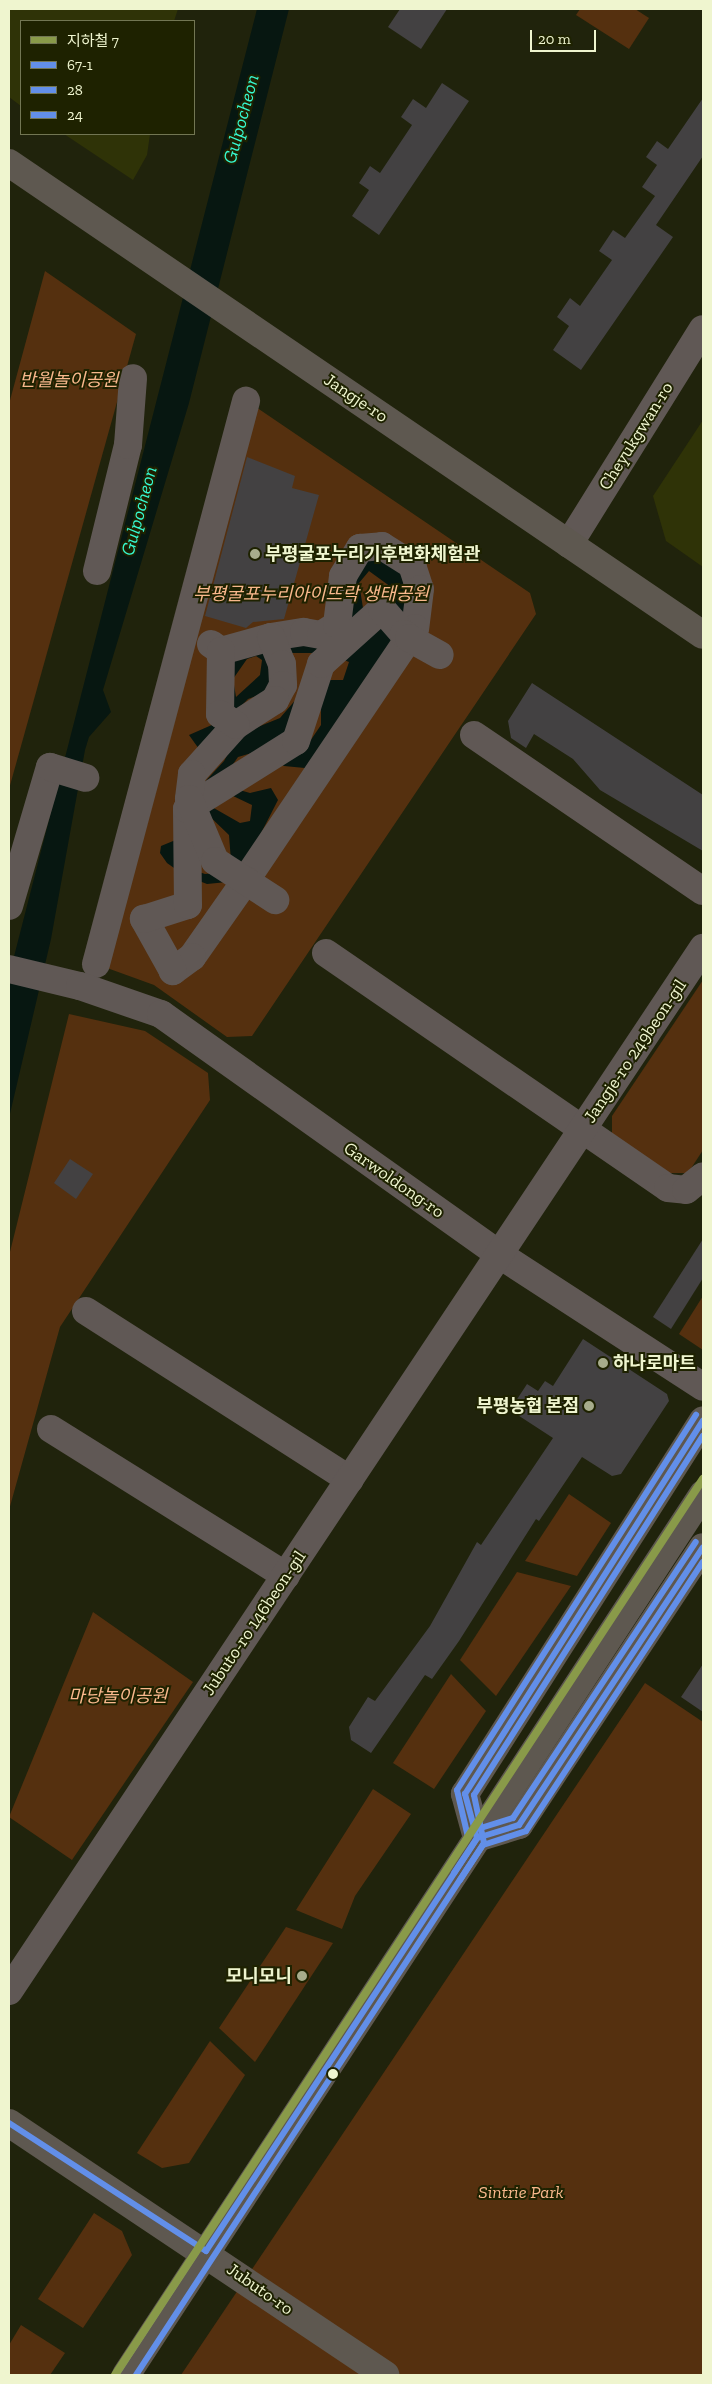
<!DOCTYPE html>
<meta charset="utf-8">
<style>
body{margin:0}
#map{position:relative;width:712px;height:2384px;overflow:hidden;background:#20230c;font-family:"Zilla Slab","Noto Sans KR",serif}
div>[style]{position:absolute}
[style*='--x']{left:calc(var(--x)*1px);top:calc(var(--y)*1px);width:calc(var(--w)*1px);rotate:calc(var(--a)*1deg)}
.built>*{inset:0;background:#2f3307}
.green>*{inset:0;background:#55300f}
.water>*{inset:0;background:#071711}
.building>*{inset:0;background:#434142}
.minor>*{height:28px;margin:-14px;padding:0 14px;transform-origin:14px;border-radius:14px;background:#605855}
.major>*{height:28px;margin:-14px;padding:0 14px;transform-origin:14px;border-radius:14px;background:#5e5850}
.bus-1>*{height:6px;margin:-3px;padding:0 3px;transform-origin:3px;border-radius:3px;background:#628fe9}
.bus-2>*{height:6px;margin:-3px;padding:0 3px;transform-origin:3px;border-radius:3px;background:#628fe9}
.bus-3>*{height:6px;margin:-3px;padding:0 3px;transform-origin:3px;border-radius:3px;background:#628fe9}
.metro-1>*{height:8px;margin:-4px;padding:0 4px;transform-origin:4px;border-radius:4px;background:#899a49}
.dots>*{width:14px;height:14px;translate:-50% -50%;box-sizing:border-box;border:2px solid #1e2200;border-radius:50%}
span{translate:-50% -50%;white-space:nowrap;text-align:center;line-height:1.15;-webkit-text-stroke:4px #1e2200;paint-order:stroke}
.park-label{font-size:18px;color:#f9b88c;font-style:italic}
.street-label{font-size:18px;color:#eff5cf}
.poi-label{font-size:18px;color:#eff5cf;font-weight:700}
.left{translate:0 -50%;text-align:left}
.right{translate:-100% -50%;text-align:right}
.water-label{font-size:19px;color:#36fad2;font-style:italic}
.frame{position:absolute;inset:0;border:10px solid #eff5cf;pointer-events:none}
.legend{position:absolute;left:20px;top:20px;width:175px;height:115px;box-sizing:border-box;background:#1e2200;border:1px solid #727653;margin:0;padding:6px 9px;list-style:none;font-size:15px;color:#eff5cf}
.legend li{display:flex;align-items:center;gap:10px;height:25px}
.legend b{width:25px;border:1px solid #727653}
.scale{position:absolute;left:530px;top:30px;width:66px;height:22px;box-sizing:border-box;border:2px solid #eff5cf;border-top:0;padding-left:6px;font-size:15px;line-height:18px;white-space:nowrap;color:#eff5cf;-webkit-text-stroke:4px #1e2200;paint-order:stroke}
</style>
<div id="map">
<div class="built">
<i style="clip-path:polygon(9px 9px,178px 9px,174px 21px,21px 21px,21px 106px,9px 97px)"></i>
<i style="clip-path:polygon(64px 134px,150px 134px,147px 155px,133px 180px)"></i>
<i style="clip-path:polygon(703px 420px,703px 567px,666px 541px,653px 496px)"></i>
</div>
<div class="green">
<i style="clip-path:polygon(580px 9px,635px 9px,649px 18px,629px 49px,576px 15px)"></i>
<i style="clip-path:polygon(45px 271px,136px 334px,9px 789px,9px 404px)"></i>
<i style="clip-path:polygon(238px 395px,530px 593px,536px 614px,252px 1036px,227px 1037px,154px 985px,96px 964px)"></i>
<i style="clip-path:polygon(703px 980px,703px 1150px,688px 1173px,668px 1173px,612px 1134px,612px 1116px)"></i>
<i style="clip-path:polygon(69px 1014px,145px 1031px,208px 1073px,210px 1100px,60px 1327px,9px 1510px,9px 1256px)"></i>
<i style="clip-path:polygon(703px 1296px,703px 1350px,679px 1334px)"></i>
<i style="clip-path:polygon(569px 1494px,611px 1523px,577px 1576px,525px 1561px)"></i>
<i style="clip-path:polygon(517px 1572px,571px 1586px,496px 1696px,460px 1660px)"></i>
<i style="clip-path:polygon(93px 1612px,193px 1682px,72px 1860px,9px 1817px)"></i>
<i style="clip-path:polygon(451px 1674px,486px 1711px,434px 1789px,393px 1763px)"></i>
<i style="clip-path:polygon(645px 1683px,703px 1722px,703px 2375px,181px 2375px)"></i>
<i style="clip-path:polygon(373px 1789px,411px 1814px,355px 1896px,342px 1929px,296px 1910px)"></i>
<i style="clip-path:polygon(286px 1927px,333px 1943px,255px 2062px,219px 2028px)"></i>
<i style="clip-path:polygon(210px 2041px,245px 2075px,189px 2163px,162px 2168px,137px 2153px)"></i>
<i style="clip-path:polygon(94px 2213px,122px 2231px,132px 2255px,83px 2328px,38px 2299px)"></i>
<i style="clip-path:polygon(21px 2325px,65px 2353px,50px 2375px,9px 2375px,9px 2345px)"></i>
</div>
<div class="water">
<i style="clip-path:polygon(257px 9px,289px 9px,189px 403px,103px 690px,111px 712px,89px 737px,85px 750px,51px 939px,9px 1118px,9px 976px)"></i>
<i style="clip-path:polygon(evenodd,371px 554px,396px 567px,402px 576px,407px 606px,395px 639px,305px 768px,284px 766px,259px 751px,238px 757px,229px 770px,236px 789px,250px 793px,271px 788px,278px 800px,256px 843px,227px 882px,207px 884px,184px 875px,167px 863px,160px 853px,161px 846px,178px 839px,196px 871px,205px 874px,217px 873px,231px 861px,229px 835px,202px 809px,201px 786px,224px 761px,238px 735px,280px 718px,298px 697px,325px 680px,343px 680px,349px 662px,327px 653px,291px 653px,272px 690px,248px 699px,199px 749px,189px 735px,214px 724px,229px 668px,239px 654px,305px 645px,347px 594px,371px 554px,369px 571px,391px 587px,396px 608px,363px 608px,359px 583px,369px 571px,371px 554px,256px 656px,262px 660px,260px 675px,236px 697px,233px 679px,247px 659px,256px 656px,371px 554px,321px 706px,321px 725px,302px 753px,321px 706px,371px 554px,231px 795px,252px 805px,250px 821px,240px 823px,212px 807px,231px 795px)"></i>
</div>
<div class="building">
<i style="clip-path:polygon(400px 9px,447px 9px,421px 49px,388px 27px)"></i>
<i style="clip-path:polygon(442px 83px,469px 101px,379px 235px,352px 216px,369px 190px,359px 183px,370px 166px,380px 173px,412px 125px,401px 117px,413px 99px,426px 108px)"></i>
<i style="clip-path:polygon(703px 98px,703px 156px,656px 225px,673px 237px,581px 370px,553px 350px,569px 326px,557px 317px,570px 298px,580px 306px,612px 260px,599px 251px,613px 230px,625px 238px,655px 196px,642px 187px,657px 165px,646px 157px,657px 141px,668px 149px)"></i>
<i style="clip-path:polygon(247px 457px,295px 476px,292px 488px,319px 495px,284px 619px,253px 622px,246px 628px,205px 616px)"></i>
<i style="clip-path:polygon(532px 683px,703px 795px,703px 851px,600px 790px,573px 759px,534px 734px,526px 748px,511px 738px,508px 721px)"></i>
<i style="clip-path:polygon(70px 1159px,93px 1174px,76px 1199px,54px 1183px)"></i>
<i style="clip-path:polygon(703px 1239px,703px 1278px,671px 1329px,653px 1317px)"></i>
<i style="clip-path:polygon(583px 1339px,667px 1394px,669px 1401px,621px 1474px,612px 1476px,582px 1457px,539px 1521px,536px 1519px,459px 1641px,432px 1679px,425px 1675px,371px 1753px,351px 1740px,349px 1727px,368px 1697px,375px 1701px,430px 1626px,477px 1542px,481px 1545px,553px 1438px,510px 1410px,527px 1384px,538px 1391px,545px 1381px,553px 1386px)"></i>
<i style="clip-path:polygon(703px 1664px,703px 1712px,681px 1697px)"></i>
</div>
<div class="minor">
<i style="--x:569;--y:544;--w:253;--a:-58.1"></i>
<i style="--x:97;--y:571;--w:130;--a:-76.2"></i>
<i style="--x:128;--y:445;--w:67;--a:-85.7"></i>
<i style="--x:271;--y:637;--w:33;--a:-9"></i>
<i style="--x:304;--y:632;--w:17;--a:10"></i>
<i style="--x:321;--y:635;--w:19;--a:-32"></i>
<i style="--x:337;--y:625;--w:49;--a:-83"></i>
<i style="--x:343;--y:576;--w:33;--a:-59"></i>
<i style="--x:360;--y:548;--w:22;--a:-5"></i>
<i style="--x:382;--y:546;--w:36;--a:32"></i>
<i style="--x:412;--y:565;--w:25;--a:72"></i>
<i style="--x:420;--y:589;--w:39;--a:97"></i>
<i style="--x:415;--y:628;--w:12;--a:121"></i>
<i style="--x:409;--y:638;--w:292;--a:124"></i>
<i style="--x:246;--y:880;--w:94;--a:125"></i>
<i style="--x:192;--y:957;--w:24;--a:144"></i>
<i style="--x:173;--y:971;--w:60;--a:-119.1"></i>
<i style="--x:144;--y:919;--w:46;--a:-17.7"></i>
<i style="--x:188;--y:905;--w:96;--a:-90.6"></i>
<i style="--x:187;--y:809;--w:128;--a:-32"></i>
<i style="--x:296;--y:741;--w:81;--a:-72"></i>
<i style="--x:321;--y:664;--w:82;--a:-42"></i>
<i style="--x:382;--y:609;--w:33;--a:49"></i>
<i style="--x:404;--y:634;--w:6;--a:39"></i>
<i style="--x:409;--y:638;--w:35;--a:29"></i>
<i style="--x:211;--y:644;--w:12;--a:35"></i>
<i style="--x:221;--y:651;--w:52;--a:-15.6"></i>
<i style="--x:271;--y:637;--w:29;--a:68"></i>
<i style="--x:282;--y:664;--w:21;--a:87"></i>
<i style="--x:283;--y:685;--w:17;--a:118"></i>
<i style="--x:275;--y:700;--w:46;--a:147.3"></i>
<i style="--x:236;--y:725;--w:66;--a:131.9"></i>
<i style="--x:192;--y:774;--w:25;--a:97"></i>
<i style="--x:189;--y:799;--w:67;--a:67.2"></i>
<i style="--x:215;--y:861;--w:72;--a:33"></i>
<i style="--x:221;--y:651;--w:63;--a:90.9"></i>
<i style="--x:220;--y:714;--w:19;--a:35"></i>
<i style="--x:474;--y:735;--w:277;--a:34.3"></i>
<i style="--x:9;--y:906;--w:145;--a:-73.6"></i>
<i style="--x:50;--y:767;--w:37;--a:17"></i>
<i style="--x:326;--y:953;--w:415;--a:34.5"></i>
<i style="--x:668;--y:1188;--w:18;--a:6"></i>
<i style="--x:686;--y:1190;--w:22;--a:-39"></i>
<i style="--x:96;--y:964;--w:583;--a:-75.08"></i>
<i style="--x:9;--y:969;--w:73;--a:13.5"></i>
<i style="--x:80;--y:986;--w:86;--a:19.1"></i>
<i style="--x:161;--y:1014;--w:416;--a:35.4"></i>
<i style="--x:500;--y:1255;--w:242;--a:33"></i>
<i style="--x:86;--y:1311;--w:313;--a:32.6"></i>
<i style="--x:51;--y:1429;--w:277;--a:32"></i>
<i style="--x:9;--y:1991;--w:1253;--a:-56.36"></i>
</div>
<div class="major">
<i style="--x:9;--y:163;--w:839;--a:34.22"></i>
<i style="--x:477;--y:1838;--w:46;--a:-105.3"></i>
<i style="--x:465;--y:1794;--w:443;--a:-57.5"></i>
<i style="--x:477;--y:1838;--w:44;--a:-17.2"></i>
<i style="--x:519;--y:1825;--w:333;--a:-56.5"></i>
<i style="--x:9;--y:2123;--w:453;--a:33.8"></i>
<i style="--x:126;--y:2375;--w:1053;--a:-56.78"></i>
</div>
<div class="bus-1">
<i style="--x:454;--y:1873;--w:42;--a:-56.7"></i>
<i style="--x:477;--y:1838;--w:44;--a:-17.2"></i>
<i style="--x:519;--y:1825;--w:333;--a:-56.5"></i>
<i style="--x:9;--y:2123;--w:235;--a:33"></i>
<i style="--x:206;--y:2251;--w:494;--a:-56.7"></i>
<i style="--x:477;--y:1838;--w:46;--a:-105.3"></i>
<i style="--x:465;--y:1794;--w:443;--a:-57.5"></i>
</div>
<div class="bus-2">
<i style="--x:460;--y:1880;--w:42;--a:-56.7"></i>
<i style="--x:483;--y:1845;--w:45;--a:-18"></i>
<i style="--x:526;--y:1831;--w:322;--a:-56.7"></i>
<i style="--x:136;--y:2375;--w:636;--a:-56.81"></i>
<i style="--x:484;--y:1843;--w:49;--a:-101.8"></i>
<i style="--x:474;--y:1795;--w:426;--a:-57.5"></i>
</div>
<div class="bus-3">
<i style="--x:446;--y:1870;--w:46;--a:-57.3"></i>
<i style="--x:471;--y:1831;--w:44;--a:-17.2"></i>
<i style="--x:513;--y:1818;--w:331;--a:-56.5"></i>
<i style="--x:119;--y:2370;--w:637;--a:-56.78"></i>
<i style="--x:468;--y:1837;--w:48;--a:-103.2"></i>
<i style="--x:457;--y:1790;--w:445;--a:-57.5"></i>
</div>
<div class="metro-1">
<i style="--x:115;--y:2375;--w:1072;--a:-56.73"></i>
</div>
<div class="dots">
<i style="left:255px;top:554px;background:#a7ac8b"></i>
<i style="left:603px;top:1363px;background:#a7ac8b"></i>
<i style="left:589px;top:1406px;background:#a7ac8b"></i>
<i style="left:302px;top:1976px;background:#a7ac8b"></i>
<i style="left:333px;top:2074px;background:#eff5cf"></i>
</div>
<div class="park-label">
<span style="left:69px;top:380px">반월놀이공원</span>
<span style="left:311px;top:594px">부평굴포누리아이뜨락 생태공원</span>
<span style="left:118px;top:1696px">마당놀이공원</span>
<span style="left:521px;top:2192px">Sintrie Park</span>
</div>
<div class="street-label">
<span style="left:356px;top:398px;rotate:34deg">Jangje-ro</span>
<span style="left:636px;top:436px;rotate:-58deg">Cheyukgwan-ro</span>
<span style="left:635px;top:1051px;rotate:-56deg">Jangje-ro 249beon-gil</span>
<span style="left:394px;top:1180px;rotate:35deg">Garwoldong-ro</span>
<span style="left:254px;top:1623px;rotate:-56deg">Jubuto-ro 146beon-gil</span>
<span style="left:260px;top:2289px;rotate:35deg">Jubuto-ro</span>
</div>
<div class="poi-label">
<span class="left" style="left:265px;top:554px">부평굴포누리기후변화체험관</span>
<span class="left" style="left:613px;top:1363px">하나로마트</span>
<span class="right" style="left:579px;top:1406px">부평농협 본점</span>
<span class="right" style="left:292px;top:1976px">모니모니</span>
</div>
<div class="water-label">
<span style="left:241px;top:119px;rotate:-75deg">Gulpocheon</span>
<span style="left:139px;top:511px;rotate:-75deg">Gulpocheon</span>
</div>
<div class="frame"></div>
<ul class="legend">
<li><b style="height:6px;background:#899a49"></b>지하철 7</li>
<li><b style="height:6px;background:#628fe9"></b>67-1</li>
<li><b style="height:6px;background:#628fe9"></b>28</li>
<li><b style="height:6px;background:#628fe9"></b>24</li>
</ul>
<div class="scale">20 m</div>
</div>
